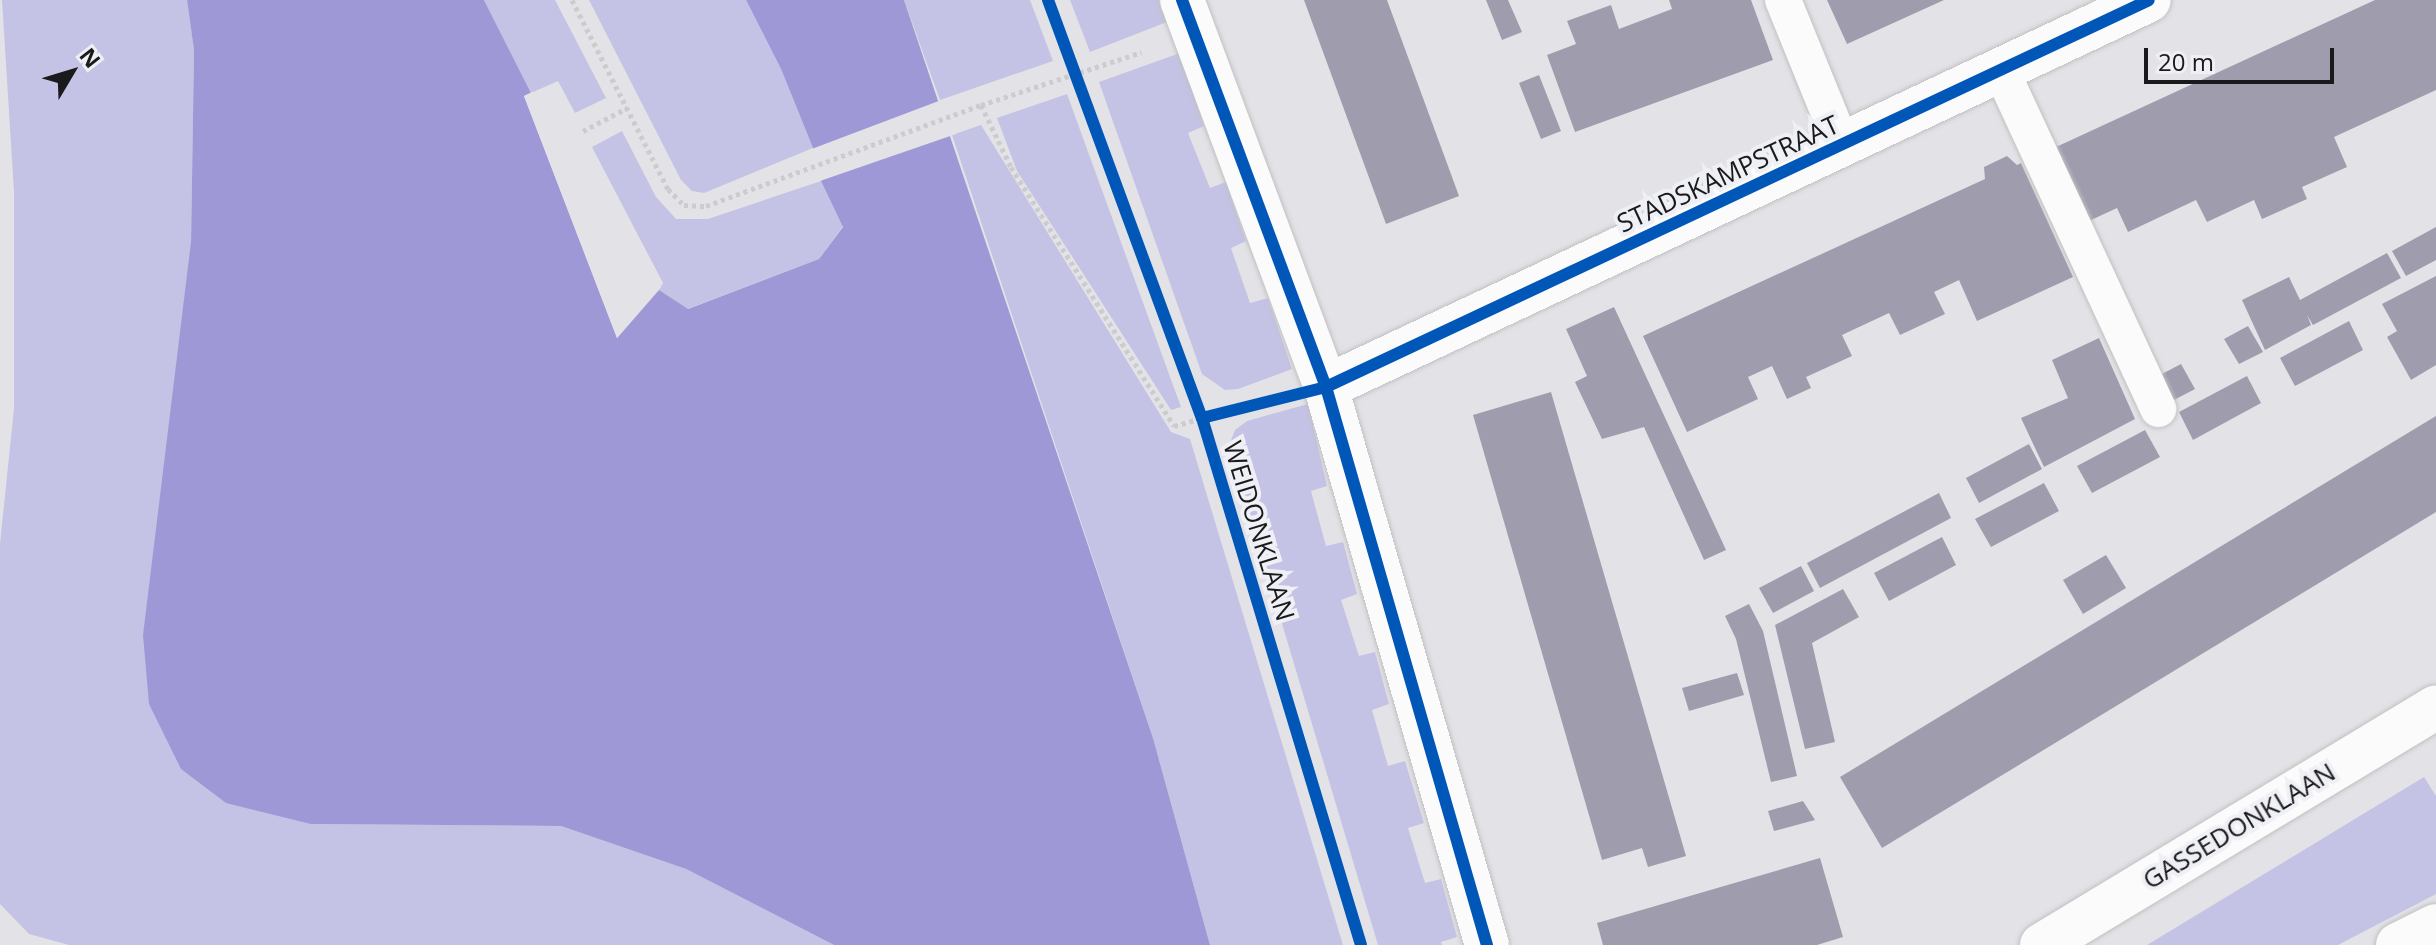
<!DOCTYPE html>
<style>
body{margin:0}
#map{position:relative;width:2436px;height:945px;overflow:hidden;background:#e3e3e7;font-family:"Open Sans",sans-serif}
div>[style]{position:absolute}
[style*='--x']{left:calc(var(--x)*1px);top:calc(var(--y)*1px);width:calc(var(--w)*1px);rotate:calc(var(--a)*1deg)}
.green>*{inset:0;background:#c4c3e5}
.water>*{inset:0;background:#9e99d6}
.pier>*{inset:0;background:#e3e3e7}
.building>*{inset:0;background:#9e9cad}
.path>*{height:5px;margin-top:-2.5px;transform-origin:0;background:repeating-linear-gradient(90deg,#ccccce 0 4px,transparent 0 8px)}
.roads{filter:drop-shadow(0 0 2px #c1c1c3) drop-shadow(0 0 2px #c1c1c3)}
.lane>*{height:36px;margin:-18px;padding:0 18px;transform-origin:18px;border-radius:18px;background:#fbfbfb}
.street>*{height:44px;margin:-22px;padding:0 22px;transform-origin:22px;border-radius:22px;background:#fbfbfb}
.cycleway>*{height:12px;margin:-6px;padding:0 6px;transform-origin:6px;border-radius:6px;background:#0057b8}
span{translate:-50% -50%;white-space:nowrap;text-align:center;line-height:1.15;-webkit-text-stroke:8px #efeff6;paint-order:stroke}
.street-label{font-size:26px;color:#1a1a1c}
.north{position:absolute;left:32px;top:32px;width:80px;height:80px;-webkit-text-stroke:6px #efeff6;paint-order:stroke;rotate:52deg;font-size:22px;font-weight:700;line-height:32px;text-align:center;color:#1a1a1c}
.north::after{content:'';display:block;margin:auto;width:28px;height:36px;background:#1a1a1c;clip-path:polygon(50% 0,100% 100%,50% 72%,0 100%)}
.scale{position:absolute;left:2144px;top:48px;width:190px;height:36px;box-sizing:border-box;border:4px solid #1a1a1c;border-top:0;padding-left:10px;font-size:24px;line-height:28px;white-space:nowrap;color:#1a1a1c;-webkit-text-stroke:6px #efeff6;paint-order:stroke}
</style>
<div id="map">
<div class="green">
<i style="clip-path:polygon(2px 0,187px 0,194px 49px,191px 242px,311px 824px,561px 826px,686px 869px,834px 945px,69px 945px,29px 934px,0 904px,0 544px,14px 408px,14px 192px)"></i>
<i style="clip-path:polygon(484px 0,555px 0,606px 98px,575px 113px,558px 81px,531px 93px)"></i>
<i style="clip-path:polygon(589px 0,746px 0,781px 69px,813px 148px,704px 193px,692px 191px,681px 180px)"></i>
<i style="clip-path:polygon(904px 0,1030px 0,1053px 61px,940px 100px)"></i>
<i style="clip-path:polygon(1070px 0,1159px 0,1167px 22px,1090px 52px)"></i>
<i style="clip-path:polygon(1180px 53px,1204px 126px,1188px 133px,1210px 188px,1226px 182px,1246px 241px,1231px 248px,1250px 303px,1268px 298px,1292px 369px,1238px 389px,1225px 390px,1202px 374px,1099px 82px)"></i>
<i style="clip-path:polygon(1067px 94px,1181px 407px,1171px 410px,1017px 171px,997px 118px)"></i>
<i style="clip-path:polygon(981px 125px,1171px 432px,1190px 439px,1343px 945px,1210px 945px,1153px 738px,952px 135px)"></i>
<i style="clip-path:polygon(622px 131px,656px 197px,676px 219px,708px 219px,821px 181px,843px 226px,819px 259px,687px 309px,659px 290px,663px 283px,592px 147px)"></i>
<i style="clip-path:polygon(1308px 404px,1327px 486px,1311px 491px,1326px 546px,1343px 542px,1357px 594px,1341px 600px,1359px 656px,1375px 652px,1389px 704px,1372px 710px,1388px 766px,1405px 761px,1424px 823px,1408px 828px,1425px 883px,1441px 879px,1457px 937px,1441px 942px,1442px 945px,1378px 945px,1234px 463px,1230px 443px,1235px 430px,1247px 421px)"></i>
<i style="clip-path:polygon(2424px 777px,2436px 796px,2436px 894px,2338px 945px,2147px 945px)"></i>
</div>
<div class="water">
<i style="clip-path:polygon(187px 0,484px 0,531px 93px,524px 96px,617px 338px,659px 290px,688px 309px,819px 259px,843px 227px,821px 181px,813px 148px,781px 69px,746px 0,904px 0,1153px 738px,1210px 945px,834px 945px,686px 869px,561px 826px,311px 824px,226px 803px,181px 769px,149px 704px,143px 635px,191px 242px,194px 50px)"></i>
</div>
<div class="pier">
<i style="clip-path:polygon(534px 91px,529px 98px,618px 331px,656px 287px,661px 287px,617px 338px,524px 96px)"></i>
<i style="clip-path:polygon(944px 99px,956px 134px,817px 182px,809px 150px)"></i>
</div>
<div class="building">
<i style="clip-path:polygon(1304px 0,1387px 0,1459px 196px,1386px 224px)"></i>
<i style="clip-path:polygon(1486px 0,1508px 0,1522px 32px,1502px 40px)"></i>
<i style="clip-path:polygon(1669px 0,1751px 0,1773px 60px,1575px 132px,1547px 55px,1576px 44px,1567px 21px,1611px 5px,1619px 29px,1672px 9px)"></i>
<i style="clip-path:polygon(1827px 0,1944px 0,1847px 44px)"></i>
<i style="clip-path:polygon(2375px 0,2436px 0,2436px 90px,2334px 137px,2347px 167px,2302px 187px,2307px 199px,2262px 219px,2254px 200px,2207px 222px,2196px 200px,2128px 232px,2117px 208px,2089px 221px,2056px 147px)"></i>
<i style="clip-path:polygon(1539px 75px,1561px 131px,1541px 139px,1519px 83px)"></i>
<i style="clip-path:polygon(2007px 156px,2017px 165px,2021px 163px,2073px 277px,1977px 321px,1959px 280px,1934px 292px,1945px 314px,1900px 335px,1889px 313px,1842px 335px,1852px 356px,1806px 377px,1811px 388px,1787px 399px,1772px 366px,1748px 377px,1758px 399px,1687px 432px,1643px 336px,1985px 179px,1984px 167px)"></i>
<i style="clip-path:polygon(2436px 227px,2436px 260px,2406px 276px,2392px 251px)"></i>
<i style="clip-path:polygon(2387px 253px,2401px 278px,2313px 325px,2307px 315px,2311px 325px,2265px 350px,2242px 300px,2289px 277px,2300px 300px)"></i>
<i style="clip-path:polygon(2436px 276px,2436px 365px,2411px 380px,2387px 337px,2397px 331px,2382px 304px)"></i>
<i style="clip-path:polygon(1614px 307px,1726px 550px,1704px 560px,1644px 427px,1602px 439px,1575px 382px,1587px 376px,1566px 329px)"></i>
<i style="clip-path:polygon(2349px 321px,2363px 350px,2295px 386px,2280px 358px)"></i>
<i style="clip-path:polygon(2248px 326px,2263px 352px,2239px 364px,2224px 339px)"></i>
<i style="clip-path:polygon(2099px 338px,2135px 419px,2044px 467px,2021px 418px,2068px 398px,2052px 360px)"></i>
<i style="clip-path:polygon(2181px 364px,2195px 389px,2174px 400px,2160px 375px)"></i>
<i style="clip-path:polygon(2247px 376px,2261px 403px,2193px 440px,2179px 412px)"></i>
<i style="clip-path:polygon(1551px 392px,1686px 856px,1648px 867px,1642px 848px,1602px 860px,1473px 415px)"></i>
<i style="clip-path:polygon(2436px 416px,2436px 512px,1882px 848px,1840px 777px)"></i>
<i style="clip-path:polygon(2145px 430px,2160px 457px,2092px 493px,2077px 466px)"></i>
<i style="clip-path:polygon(2029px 444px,2042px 469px,1979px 503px,1966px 478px)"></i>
<i style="clip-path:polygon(2044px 483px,2059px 511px,1991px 547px,1975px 519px)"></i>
<i style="clip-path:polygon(1939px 493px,1951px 518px,1820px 588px,1807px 563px)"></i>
<i style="clip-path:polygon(1942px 537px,1956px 565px,1889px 601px,1874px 573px)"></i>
<i style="clip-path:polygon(2106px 555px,2126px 588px,2083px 614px,2063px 580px)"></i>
<i style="clip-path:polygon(1801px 566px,1814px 591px,1773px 613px,1759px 588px)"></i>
<i style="clip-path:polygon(1843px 589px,1859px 617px,1812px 643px,1835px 742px,1805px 749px,1775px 625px)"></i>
<i style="clip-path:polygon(1749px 604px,1763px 631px,1797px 776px,1771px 782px,1736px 639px,1725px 616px)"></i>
<i style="clip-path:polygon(1737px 673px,1744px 695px,1689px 711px,1682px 688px)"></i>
<i style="clip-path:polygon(1803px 801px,1815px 820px,1774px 831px,1768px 811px)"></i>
<i style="clip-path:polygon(1820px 858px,1843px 937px,1817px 945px,1603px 945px,1597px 923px)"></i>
</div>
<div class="path">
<i style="--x:572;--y:0;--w:212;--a:63.1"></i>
<i style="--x:668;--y:189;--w:23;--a:45"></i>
<i style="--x:684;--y:205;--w:22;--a:3"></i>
<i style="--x:706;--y:206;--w:293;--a:-20.2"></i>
<i style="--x:981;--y:105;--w:169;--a:-18.2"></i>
<i style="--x:981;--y:105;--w:69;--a:64.2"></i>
<i style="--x:1011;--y:167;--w:306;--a:57.8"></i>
<i style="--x:1174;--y:426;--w:29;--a:-16"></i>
<i style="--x:583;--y:131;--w:50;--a:-27.6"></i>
</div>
<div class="roads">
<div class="lane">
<i style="--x:1783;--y:0;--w:157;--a:67.9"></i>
<i style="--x:2000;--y:68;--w:376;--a:65.1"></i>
</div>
<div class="street">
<i style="--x:1182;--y:0;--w:413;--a:69.6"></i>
<i style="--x:1326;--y:387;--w:581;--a:73.91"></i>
<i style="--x:1326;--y:387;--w:909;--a:-25.18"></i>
<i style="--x:2042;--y:945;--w:460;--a:-31.1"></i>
<i style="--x:2398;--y:945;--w:42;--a:-26.6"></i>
</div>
</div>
<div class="cycleway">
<i style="--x:1048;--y:0;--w:445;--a:69.8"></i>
<i style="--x:1202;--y:418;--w:550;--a:73.21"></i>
<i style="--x:1182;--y:0;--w:413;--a:69.6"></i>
<i style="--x:1326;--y:387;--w:581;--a:73.91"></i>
<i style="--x:1202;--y:418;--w:128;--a:-14"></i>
<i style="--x:1326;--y:387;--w:909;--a:-25.18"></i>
</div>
<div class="street-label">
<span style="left:1728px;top:174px;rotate:-25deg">STADSKAMPSTRAAT</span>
<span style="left:1259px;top:531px;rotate:73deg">WEIDONKLAAN</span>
<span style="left:2239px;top:826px;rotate:-31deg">GASSEDONKLAAN</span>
</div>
<div class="north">N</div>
<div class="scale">20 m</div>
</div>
